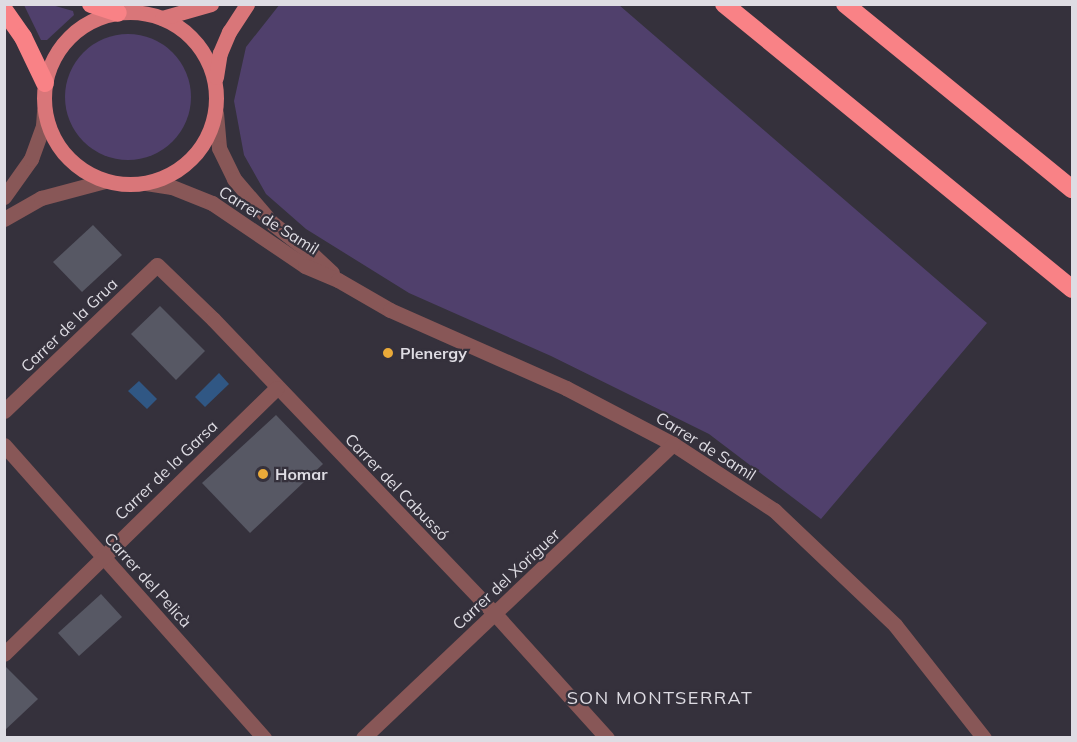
<!DOCTYPE html>
<meta charset="utf-8">
<style>
body{margin:0}
#map{position:relative;width:1077px;height:742px;overflow:hidden;background:#35313c;font-family:Mulish,sans-serif}
div>[style]{position:absolute}
[style*='--x']{left:calc(var(--x)*1px);top:calc(var(--y)*1px);width:calc(var(--w)*1px);rotate:calc(var(--a)*1deg)}
.green>*{inset:0;background:#50406c}
.round{border-radius:50%}
.water>*{inset:0;background:#305784}
.building>*{inset:0;background:#575864}
.minor>*{height:15px;margin:-7.5px;padding:0 7.5px;transform-origin:7.5px;border-radius:7.5px;background:#885757}
.tertiary>*{height:15px;margin:-7.5px;padding:0 7.5px;transform-origin:7.5px;border-radius:7.5px;background:#885757}
.primary>*{height:15px;margin:-7.5px;padding:0 7.5px;transform-origin:7.5px;border-radius:7.5px;background:#d97679}
.primary>.ring{margin:-7.5px;padding:0;box-sizing:content-box;background:none;border:15px solid #d97679;border-radius:50%}
.motorway>*{height:18px;margin:-9px;padding:0 9px;transform-origin:9px;border-radius:9px;background:#f98286}
.dots>*{width:16px;height:16px;translate:-50% -50%;box-sizing:border-box;border:3px solid #35313c;border-radius:50%}
span{translate:-50% -50%;white-space:nowrap;text-align:center;line-height:1.15;-webkit-text-stroke:4.5px #35313c;paint-order:stroke}
.street-label{font-size:16px;color:#dedce3}
.poi-label{font-size:16px;color:#dedce3;font-weight:700}
.left{translate:0 -50%;text-align:left}
.neighbourhood-label{font-size:18px;color:#dedce3;letter-spacing:1.5px}
.frame{position:absolute;inset:0;border:6px solid #dedce3;pointer-events:none}
</style>
<div id="map">
<div class="green">
<i style="clip-path:polygon(280px 4px,619px 5px,987px 323px,821px 519px,709px 434px,551px 356px,409px 293px,306px 229px,266px 194px,244px 155px,234px 101px,246px 47px)"></i>
<i style="clip-path:polygon(24px 5px,52px 5px,73px 11px,74px 15px,47px 40px,41px 40px)"></i>
<i class="round" style="left:65px;top:34px;width:126px;height:126px"></i>
</div>
<div class="water">
<i style="clip-path:polygon(219px 373px,229px 384px,205px 407px,195px 397px)"></i>
<i style="clip-path:polygon(139px 381px,157px 399px,147px 409px,128px 391px)"></i>
</div>
<div class="building">
<i style="clip-path:polygon(93px 225px,122px 255px,82px 292px,53px 262px)"></i>
<i style="clip-path:polygon(160px 306px,205px 351px,176px 380px,131px 334px)"></i>
<i style="clip-path:polygon(276px 415px,323px 464px,250px 533px,202px 483px)"></i>
<i style="clip-path:polygon(101px 594px,122px 617px,79px 656px,58px 633px)"></i>
<i style="clip-path:polygon(4px 665px,38px 699px,4px 731px)"></i>
</div>
<div class="minor">
<i style="--x:216;--y:113;--w:35;--a:85"></i>
<i style="--x:219;--y:148;--w:34;--a:64"></i>
<i style="--x:234;--y:179;--w:58;--a:49.2"></i>
<i style="--x:272;--y:223;--w:52;--a:38"></i>
<i style="--x:313;--y:255;--w:26;--a:43"></i>
<i style="--x:146;--y:183;--w:26;--a:9"></i>
<i style="--x:172;--y:187;--w:43;--a:21.8"></i>
<i style="--x:212;--y:203;--w:112;--a:34.1"></i>
<i style="--x:305;--y:266;--w:36;--a:23"></i>
<i style="--x:338;--y:280;--w:60;--a:30"></i>
<i style="--x:390;--y:310;--w:193;--a:23.9"></i>
<i style="--x:566;--y:388;--w:121;--a:27.6"></i>
<i style="--x:673;--y:444;--w:121;--a:33.2"></i>
<i style="--x:774;--y:510;--w:167;--a:43.5"></i>
<i style="--x:895;--y:625;--w:144;--a:51.8"></i>
<i style="--x:4;--y:411;--w:211;--a:-43.7"></i>
<i style="--x:157;--y:265;--w:78;--a:44"></i>
<i style="--x:213;--y:319;--w:408;--a:46.3"></i>
<i style="--x:495;--y:614;--w:167;--a:47.9"></i>
<i style="--x:4;--y:445;--w:392;--a:48.4"></i>
<i style="--x:4;--y:654;--w:381;--a:-44.3"></i>
<i style="--x:363;--y:738;--w:427;--a:-43.5"></i>
</div>
<div class="tertiary">
<i style="--x:4;--y:197;--w:47;--a:-54.6"></i>
<i style="--x:31;--y:159;--w:35;--a:-70"></i>
<i style="--x:43;--y:126;--w:16;--a:-86"></i>
<i style="--x:4;--y:219;--w:43;--a:-29.6"></i>
<i style="--x:41;--y:198;--w:66;--a:-14.9"></i>
</div>
<div class="primary">
<i class="ring" style="left:44px;top:12px;width:157px;height:157px"></i>
<i style="--x:162;--y:18;--w:51;--a:-15.9"></i>
<i style="--x:216;--y:77;--w:24;--a:-81"></i>
<i style="--x:220;--y:53;--w:23;--a:-67"></i>
<i style="--x:229;--y:32;--w:33;--a:-57"></i>
</div>
<div class="motorway">
<i style="--x:91;--y:4;--w:28;--a:18"></i>
<i style="--x:724;--y:4;--w:450;--a:39.3"></i>
<i style="--x:845;--y:4;--w:293;--a:39.2"></i>
<i style="--x:4;--y:10;--w:33;--a:55"></i>
<i style="--x:23;--y:37;--w:51;--a:64.4"></i>
</div>
<div class="dots">
<i style="left:388px;top:353px;background:#eaaa39"></i>
<i style="left:263px;top:474px;background:#eaaa39"></i>
</div>
<div class="street-label">
<span style="left:269px;top:220px;rotate:32deg">Carrer de Samil</span>
<span style="left:69px;top:325px;rotate:-44deg">Carrer de la Grua</span>
<span style="left:706px;top:446px;rotate:32deg">Carrer de Samil</span>
<span style="left:166px;top:470px;rotate:-44deg">Carrer de la Garsa</span>
<span style="left:397px;top:487px;rotate:46deg">Carrer del Cabussó</span>
<span style="left:506px;top:579px;rotate:-43deg">Carrer del Xoriguer</span>
<span style="left:148px;top:580px;rotate:48deg">Carrer del Pelicà</span>
</div>
<div class="poi-label">
<span class="left" style="left:400px;top:353px">Plenergy</span>
<span class="left" style="left:275px;top:474px">Homar</span>
</div>
<div class="neighbourhood-label">
<span style="left:660px;top:698px">SON MONTSERRAT</span>
</div>
<div class="frame"></div>
</div>
